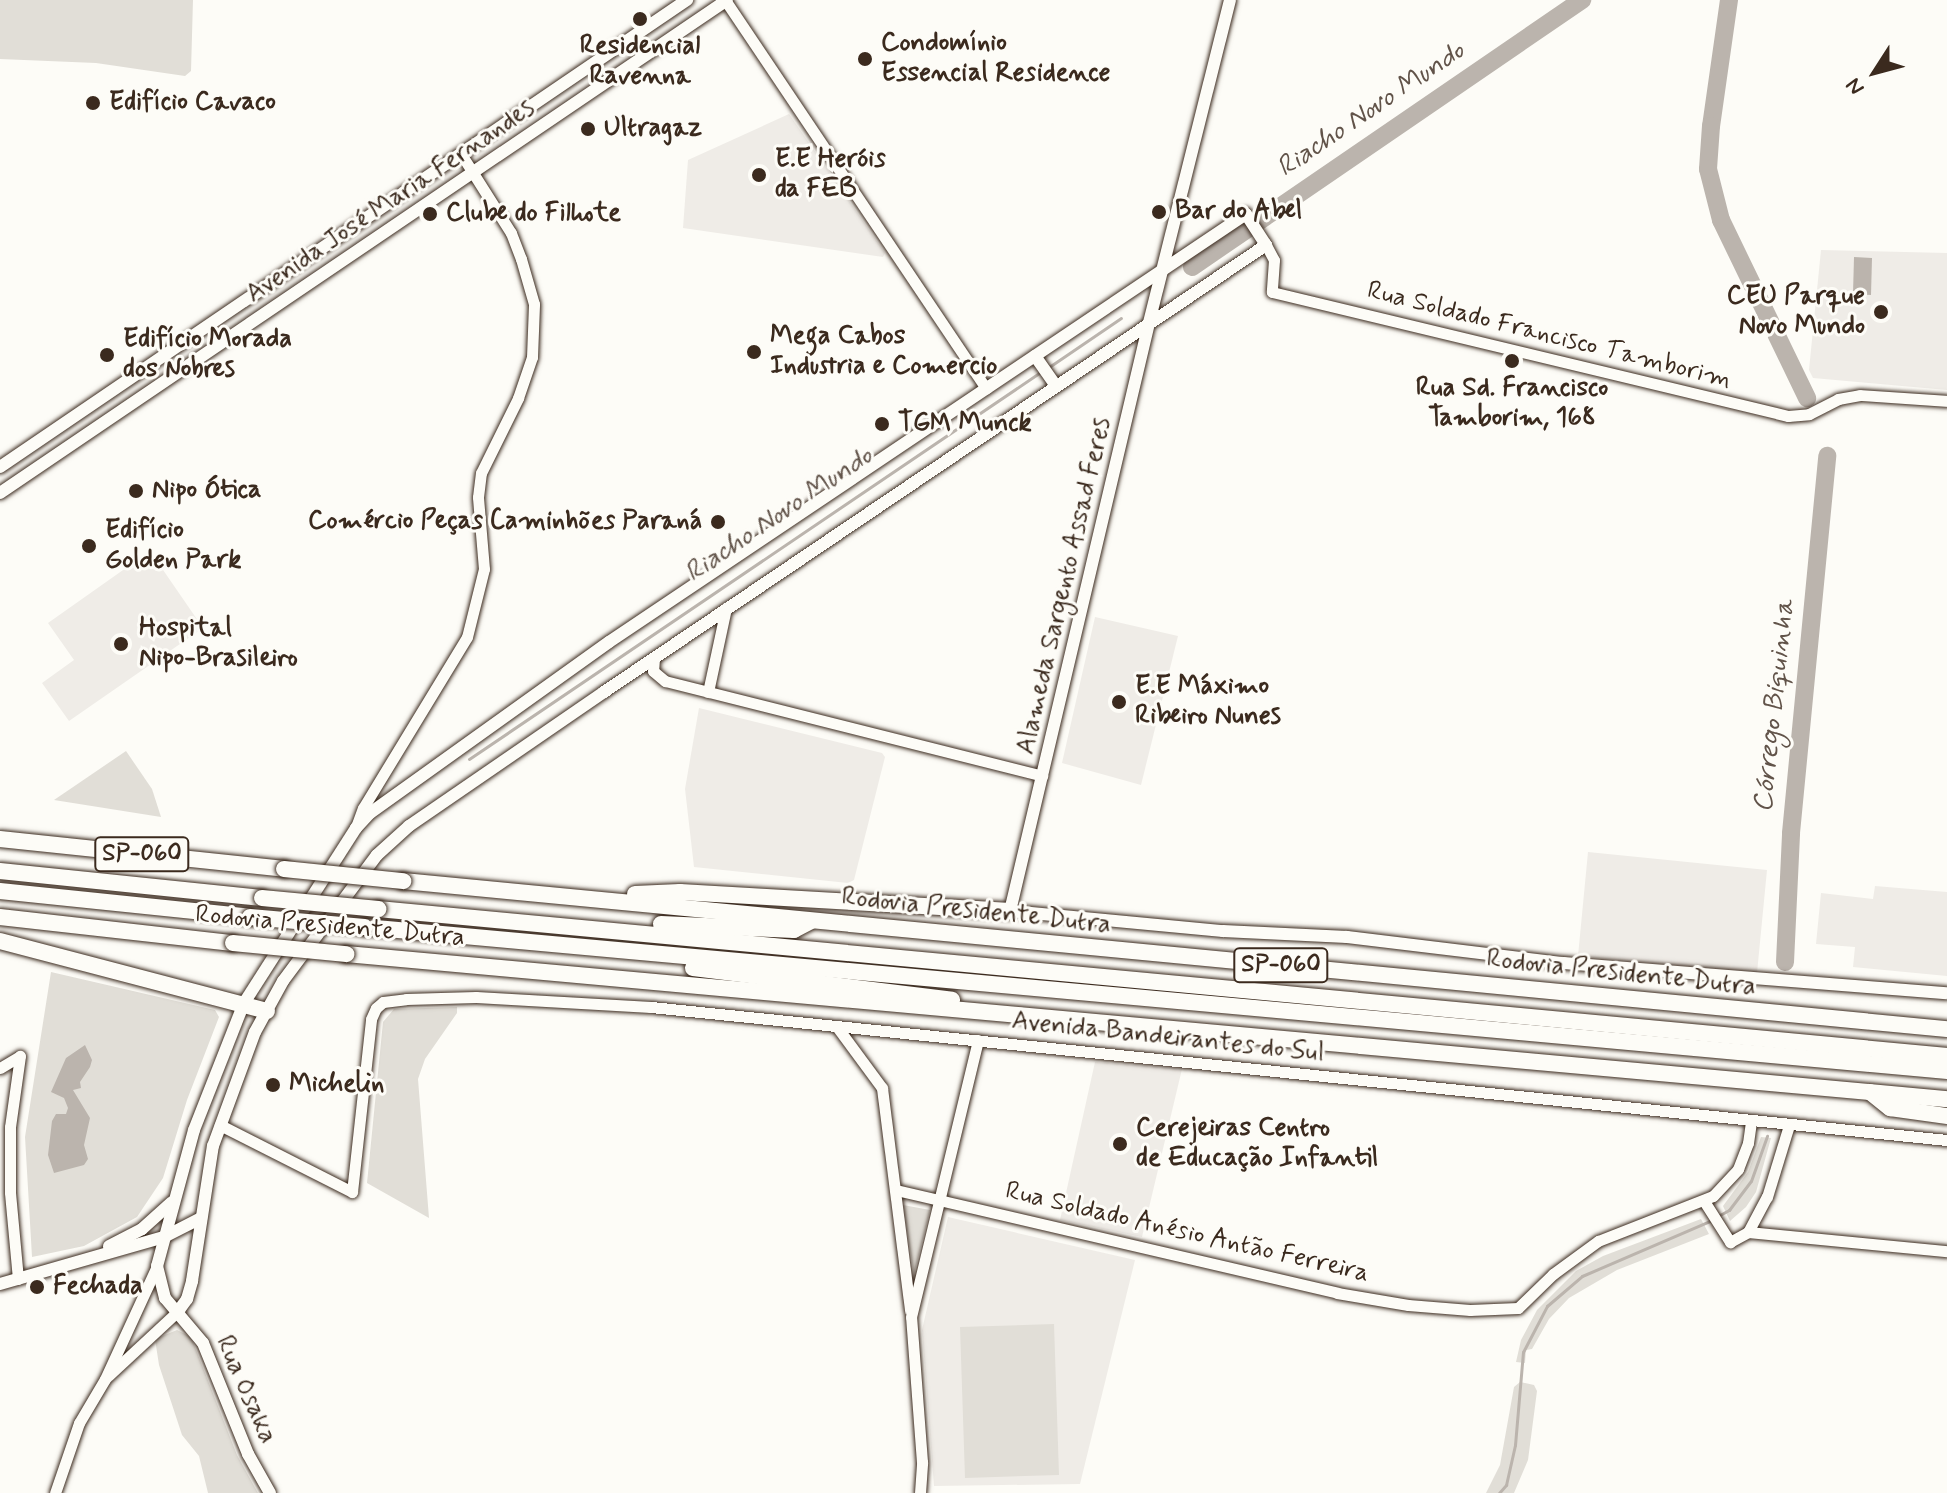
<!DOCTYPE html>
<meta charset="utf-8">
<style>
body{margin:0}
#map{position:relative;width:1947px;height:1493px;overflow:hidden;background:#fdfcf7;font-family:Mynerve,sans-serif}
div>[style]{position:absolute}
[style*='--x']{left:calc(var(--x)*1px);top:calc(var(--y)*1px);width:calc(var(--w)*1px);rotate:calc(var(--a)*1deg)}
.built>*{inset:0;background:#efece7}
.green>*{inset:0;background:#e1ded7}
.water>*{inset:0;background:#bbb4ad}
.stream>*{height:3px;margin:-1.5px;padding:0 1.5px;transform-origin:1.5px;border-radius:1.5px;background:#bbb4ad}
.river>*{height:18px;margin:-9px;padding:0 9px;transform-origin:9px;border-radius:9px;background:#bbb4ad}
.roads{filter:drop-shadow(0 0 2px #3b2a1e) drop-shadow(0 0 2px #3b2a1e)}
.tertiary>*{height:11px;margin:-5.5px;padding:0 5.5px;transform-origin:5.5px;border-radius:5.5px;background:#fdfcf7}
.secondary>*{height:12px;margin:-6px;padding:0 6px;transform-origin:6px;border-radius:6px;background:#fdfcf7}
.motorway>*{height:16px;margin:-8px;padding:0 8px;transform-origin:8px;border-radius:8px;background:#fdfcf7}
.bridges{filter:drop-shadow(0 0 2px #3b2a1e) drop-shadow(0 0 2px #3b2a1e)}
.motorway-bridge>*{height:16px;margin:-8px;padding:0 8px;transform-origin:8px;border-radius:8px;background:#fdfcf7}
.dots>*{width:22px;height:22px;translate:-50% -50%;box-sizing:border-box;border:4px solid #fdfcf7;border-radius:50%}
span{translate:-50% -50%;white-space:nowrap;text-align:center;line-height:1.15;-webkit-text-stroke:6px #fdfcf7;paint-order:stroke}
.shield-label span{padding:2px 6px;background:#fdfcf7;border:2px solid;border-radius:6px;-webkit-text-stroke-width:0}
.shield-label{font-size:24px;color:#3b2a1e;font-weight:700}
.poi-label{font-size:26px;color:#3b2a1e;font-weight:700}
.left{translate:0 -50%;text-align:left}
.right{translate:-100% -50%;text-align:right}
.street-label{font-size:26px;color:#3b2a1e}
.water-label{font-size:28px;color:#615349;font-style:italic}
.north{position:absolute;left:1835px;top:32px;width:80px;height:80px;-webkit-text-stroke:6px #fdfcf7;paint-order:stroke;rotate:234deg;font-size:22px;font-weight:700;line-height:32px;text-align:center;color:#3b2a1e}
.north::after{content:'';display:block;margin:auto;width:28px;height:36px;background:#3b2a1e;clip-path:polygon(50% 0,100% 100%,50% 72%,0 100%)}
</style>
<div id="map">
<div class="built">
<i style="clip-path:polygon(789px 114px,885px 253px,883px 257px,683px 228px,688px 160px)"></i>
<i style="clip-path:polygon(1821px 250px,1947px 253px,1947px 390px,1813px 378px,1809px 370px)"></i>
<i style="clip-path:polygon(150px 551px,203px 628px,69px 721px,42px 683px,74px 660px,48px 623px)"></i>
<i style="clip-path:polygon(1095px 617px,1178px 636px,1141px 785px,1062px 763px)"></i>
<i style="clip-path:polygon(699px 708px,882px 753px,885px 757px,854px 880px,848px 883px,694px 867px,685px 789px)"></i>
<i style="clip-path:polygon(1588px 852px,1767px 870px,1757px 973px,1578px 956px)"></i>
<i style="clip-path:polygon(1875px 886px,1947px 892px,1947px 976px,1853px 967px,1855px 947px,1816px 944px,1821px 893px,1873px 899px)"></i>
<i style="clip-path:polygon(1095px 1062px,1182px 1069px,1142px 1237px,1060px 1220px)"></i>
<i style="clip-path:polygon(948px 1217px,1135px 1260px,1080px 1484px,934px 1486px,922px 1330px)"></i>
</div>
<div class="green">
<i style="clip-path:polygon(0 0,193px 0,191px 71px,185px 76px,96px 63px,0 59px)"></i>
<i style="clip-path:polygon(126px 751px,152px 789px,161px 817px,54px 800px)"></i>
<i style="clip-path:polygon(51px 972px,215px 1010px,219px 1017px,187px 1100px,163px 1178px,137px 1217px,84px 1246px,32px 1257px,25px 1137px)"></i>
<i style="clip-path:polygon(457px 1007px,457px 1013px,425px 1059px,418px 1079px,429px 1218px,367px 1183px,383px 1022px,394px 1009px)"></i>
<i style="clip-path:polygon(1761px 1137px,1771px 1138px,1756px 1192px,1746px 1207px,1730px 1221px,1723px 1206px,1748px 1172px)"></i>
<i style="clip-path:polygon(903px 1205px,930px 1210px,914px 1274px)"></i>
<i style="clip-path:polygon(1701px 1219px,1709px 1234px,1617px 1270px,1569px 1298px,1549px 1319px,1532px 1349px,1526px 1350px,1525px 1363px,1516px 1362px,1521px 1340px,1537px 1310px,1576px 1271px,1603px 1256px)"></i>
<i style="clip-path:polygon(1054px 1324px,1059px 1475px,965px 1478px,960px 1327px)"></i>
<i style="clip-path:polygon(177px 1330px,191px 1337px,237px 1455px,258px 1493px,208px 1493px,199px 1456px,182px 1435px,159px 1365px,155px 1339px)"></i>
<i style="clip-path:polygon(1520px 1382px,1534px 1385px,1537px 1391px,1528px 1460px,1514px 1493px,1486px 1493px,1500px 1465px,1514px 1387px)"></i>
</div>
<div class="water">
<i style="clip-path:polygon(1854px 257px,1872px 258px,1871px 295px,1853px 294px)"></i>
<i style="clip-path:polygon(85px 1045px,92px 1060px,90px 1067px,80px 1082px,81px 1088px,73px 1090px,90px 1118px,84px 1145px,88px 1159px,84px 1165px,54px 1173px,48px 1155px,52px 1121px,56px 1114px,66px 1114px,68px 1108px,64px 1098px,51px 1092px,66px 1058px)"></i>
</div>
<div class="stream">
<i style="--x:1049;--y:367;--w:87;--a:-34.2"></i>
<i style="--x:469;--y:759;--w:692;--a:-34.1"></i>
<i style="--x:1718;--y:1216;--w:13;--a:-29"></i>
<i style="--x:1729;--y:1210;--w:36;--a:-53"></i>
<i style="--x:1751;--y:1181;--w:48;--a:-70.4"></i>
<i style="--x:1499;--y:1493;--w:11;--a:-49"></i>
<i style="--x:1506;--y:1485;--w:41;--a:-77.3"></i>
<i style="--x:1515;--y:1445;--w:93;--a:-85.1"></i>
<i style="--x:1523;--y:1352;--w:52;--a:-62.4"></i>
<i style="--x:1547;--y:1306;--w:46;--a:-40.6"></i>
<i style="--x:1582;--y:1276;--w:142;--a:-23.3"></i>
</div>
<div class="river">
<i style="--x:1729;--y:0;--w:127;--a:98.1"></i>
<i style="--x:1711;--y:126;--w:43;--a:94"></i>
<i style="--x:1708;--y:169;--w:53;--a:75.7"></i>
<i style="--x:1721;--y:220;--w:198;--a:64.2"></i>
<i style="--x:1192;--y:267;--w:473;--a:-34.4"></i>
<i style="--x:1785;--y:962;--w:129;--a:-87.3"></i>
<i style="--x:1791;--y:833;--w:379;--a:-84.5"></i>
</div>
<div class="roads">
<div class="tertiary">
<i style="--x:725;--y:0;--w:468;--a:56.1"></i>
<i style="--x:1266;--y:245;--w:17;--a:62"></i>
<i style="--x:1274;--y:260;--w:32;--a:94"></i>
<i style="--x:1272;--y:292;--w:531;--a:13.51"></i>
<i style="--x:1788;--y:416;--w:21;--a:-5"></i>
<i style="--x:1809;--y:414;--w:33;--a:-27"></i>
<i style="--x:1838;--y:399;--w:22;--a:-10"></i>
<i style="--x:1860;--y:395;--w:87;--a:3.9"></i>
<i style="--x:654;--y:658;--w:13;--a:94"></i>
<i style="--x:653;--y:671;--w:16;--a:40"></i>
<i style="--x:665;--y:681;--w:389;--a:14.1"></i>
<i style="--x:708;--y:692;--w:86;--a:-77.9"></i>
<i style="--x:356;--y:827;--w:20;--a:-70"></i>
<i style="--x:363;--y:808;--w:200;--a:-58.7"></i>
<i style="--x:467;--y:637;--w:70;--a:-76"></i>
<i style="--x:484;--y:569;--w:72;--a:-94.8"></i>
<i style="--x:478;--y:497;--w:24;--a:-83"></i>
<i style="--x:481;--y:473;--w:84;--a:-63.7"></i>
<i style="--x:518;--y:398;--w:43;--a:-71.1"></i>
<i style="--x:532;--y:357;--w:53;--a:-87.8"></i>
<i style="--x:534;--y:304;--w:47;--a:-106.1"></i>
<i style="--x:521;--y:259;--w:28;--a:-111"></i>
<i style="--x:511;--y:233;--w:93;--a:-122.3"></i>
<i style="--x:837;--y:1027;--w:76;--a:53.6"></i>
<i style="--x:882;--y:1088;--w:224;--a:82.8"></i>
<i style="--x:0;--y:1068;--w:23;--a:-31"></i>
<i style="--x:220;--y:1125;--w:148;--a:26.9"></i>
<i style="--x:352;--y:1192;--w:174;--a:-83.7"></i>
<i style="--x:371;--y:1019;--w:12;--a:-66"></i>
<i style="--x:376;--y:1008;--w:9;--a:-41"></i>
<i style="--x:383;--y:1002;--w:23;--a:-7"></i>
<i style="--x:406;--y:999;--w:70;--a:-1.6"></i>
<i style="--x:476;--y:997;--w:175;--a:3.3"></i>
<i style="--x:651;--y:1007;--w:1303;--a:5.86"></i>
<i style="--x:896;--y:1190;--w:453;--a:13.1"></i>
<i style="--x:1337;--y:1293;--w:72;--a:9.6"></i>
<i style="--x:1408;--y:1305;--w:62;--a:4.6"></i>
<i style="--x:1470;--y:1310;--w:48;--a:-2.4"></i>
<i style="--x:1518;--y:1308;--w:49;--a:-44.2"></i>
<i style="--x:1553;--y:1274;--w:56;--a:-36.3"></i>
<i style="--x:1598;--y:1241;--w:123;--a:-21.4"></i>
<i style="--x:1713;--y:1196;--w:37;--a:-47"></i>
<i style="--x:1738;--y:1169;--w:28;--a:-69"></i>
<i style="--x:1748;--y:1143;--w:21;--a:-82"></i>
<i style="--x:1704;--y:1201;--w:49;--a:57.6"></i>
<i style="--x:1730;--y:1242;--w:21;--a:-29"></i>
<i style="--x:1748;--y:1232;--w:200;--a:5.5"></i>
<i style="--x:1748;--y:1232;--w:40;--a:-62"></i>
<i style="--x:1767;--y:1197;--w:75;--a:-73"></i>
<i style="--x:18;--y:1279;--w:87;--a:-95.3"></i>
<i style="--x:10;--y:1192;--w:65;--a:-90"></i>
<i style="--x:10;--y:1127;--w:72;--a:-82"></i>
<i style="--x:108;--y:1376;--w:97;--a:-42.9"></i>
<i style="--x:55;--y:1493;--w:74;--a:-71.1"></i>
<i style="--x:79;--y:1423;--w:51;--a:-59.4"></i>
<i style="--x:105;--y:1379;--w:124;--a:-65.3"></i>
<i style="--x:920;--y:1493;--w:31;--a:-86"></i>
<i style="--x:922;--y:1462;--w:145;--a:-94.3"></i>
<i style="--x:911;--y:1317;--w:285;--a:-76.4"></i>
</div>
<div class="secondary">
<i style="--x:1230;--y:0;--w:333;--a:104.1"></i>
<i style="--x:1149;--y:323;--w:604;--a:103.3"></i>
<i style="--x:1010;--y:911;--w:214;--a:5.4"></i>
<i style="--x:1223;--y:931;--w:124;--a:2.8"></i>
<i style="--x:1347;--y:937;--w:218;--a:6.9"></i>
<i style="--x:1563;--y:963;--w:385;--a:4.5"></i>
<i style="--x:1035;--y:356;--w:37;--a:55"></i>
<i style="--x:0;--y:467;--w:831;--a:-34.21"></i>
<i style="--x:0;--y:493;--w:878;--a:-34.14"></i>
<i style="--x:109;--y:1246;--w:37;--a:-27"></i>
<i style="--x:142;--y:1229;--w:40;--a:-42"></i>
<i style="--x:0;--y:1284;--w:171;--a:-16"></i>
<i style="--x:164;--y:1237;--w:42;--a:-27.2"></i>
<i style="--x:179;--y:1310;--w:14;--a:-54"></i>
<i style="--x:187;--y:1299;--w:19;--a:-74"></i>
<i style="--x:192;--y:1281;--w:137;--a:-81.2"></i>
<i style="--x:213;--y:1146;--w:121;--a:-69.8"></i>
<i style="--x:255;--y:1032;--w:58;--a:-61.2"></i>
<i style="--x:283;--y:981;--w:157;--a:-53.3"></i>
<i style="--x:377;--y:855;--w:43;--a:-42.2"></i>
<i style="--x:409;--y:826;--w:237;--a:-34.5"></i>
<i style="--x:604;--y:692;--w:799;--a:-34.03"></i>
<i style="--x:1266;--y:245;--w:37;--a:-123"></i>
<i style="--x:1246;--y:214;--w:767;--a:146.1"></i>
<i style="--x:609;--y:642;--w:294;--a:144.4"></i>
<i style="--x:370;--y:813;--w:21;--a:133"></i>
<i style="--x:356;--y:828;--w:208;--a:122.6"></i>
<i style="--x:244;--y:1003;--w:136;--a:111.5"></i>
<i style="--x:194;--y:1130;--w:141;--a:105.2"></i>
<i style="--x:157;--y:1266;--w:33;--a:76"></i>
<i style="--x:165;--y:1298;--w:59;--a:49.8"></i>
<i style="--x:203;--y:1343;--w:120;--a:67.9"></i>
<i style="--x:248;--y:1454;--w:45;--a:60.6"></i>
</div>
<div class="motorway">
<i style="--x:0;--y:839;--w:286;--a:6"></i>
<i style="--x:0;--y:871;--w:263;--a:5.9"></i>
<i style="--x:403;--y:881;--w:1551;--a:5.48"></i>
<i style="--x:0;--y:891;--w:251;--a:5.9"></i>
<i style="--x:635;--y:894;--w:45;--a:-2.5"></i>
<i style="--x:680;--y:892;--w:331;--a:3.3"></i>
<i style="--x:378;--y:909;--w:1576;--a:5.35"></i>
<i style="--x:0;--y:917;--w:234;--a:6.4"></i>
<i style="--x:661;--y:924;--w:133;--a:2.6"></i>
<i style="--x:794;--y:930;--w:19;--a:-28"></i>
<i style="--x:365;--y:927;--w:1589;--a:5.2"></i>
<i style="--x:0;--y:941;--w:276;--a:14.7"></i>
<i style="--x:346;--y:954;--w:1608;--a:5.18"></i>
<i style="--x:693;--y:968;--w:261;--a:7"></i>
<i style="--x:1870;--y:1092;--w:26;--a:39"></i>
<i style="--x:1890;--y:1108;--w:58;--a:8"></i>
</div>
</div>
<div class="bridges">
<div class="motorway-bridge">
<i style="--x:284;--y:869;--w:120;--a:5.8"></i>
<i style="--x:262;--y:898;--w:117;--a:5.4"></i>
<i style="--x:250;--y:917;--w:115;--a:5"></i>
<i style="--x:233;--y:943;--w:114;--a:5.6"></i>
</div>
</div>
<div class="dots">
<i style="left:640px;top:19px;background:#3b2a1e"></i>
<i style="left:865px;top:59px;background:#3b2a1e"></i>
<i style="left:93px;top:103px;background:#3b2a1e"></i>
<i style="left:588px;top:129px;background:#3b2a1e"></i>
<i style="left:759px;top:175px;background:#3b2a1e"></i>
<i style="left:1159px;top:212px;background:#3b2a1e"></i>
<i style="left:430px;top:214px;background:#3b2a1e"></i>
<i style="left:1881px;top:312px;background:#3b2a1e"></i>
<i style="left:754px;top:352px;background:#3b2a1e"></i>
<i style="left:107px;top:355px;background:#3b2a1e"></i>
<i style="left:1512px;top:361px;background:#3b2a1e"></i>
<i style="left:882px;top:424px;background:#3b2a1e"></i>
<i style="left:136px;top:491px;background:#3b2a1e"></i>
<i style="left:718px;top:522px;background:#3b2a1e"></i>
<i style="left:89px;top:546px;background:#3b2a1e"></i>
<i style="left:121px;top:644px;background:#3b2a1e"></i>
<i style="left:1119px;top:702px;background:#3b2a1e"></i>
<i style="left:273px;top:1085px;background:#3b2a1e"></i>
<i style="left:1120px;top:1144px;background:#3b2a1e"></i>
<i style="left:37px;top:1287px;background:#3b2a1e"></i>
</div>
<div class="shield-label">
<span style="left:142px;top:854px">SP-060</span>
<span style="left:1281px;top:965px">SP-060</span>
</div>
<div class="poi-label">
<span class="left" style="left:881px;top:59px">Condomínio<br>Essencial Residence</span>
<span style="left:640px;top:62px">Residencial<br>Ravenna</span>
<span class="left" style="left:109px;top:103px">Edifício Cavaco</span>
<span class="left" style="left:604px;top:129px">Ultragaz</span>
<span class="left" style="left:775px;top:175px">E.E Heróis<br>da FEB</span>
<span class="left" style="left:1175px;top:212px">Bar do Abel</span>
<span class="left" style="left:446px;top:214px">Clube do Filhote</span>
<span class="right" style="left:1865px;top:312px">CEU Parque<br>Novo Mundo</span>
<span class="left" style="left:770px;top:352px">Mega Cabos<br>Industria e Comercio</span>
<span class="left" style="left:123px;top:355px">Edifício Morada<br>dos Nobres</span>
<span style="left:1512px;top:404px">Rua Sd. Francisco<br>Tamborim, 168</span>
<span class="left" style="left:898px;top:424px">TGM Munck</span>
<span class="left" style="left:152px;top:491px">Nipo Ótica</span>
<span class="right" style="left:702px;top:522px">Comércio Peças Caminhões Paraná</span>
<span class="left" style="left:105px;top:546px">Edifício<br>Golden Park</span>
<span class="left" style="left:139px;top:644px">Hospital<br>Nipo-Brasileiro</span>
<span class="left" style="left:1135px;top:702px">E.E Máximo<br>Ribeiro Nunes</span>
<span class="left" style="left:289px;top:1085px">Michelin</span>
<span class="left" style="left:1136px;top:1144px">Cerejeiras Centro<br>de Educação Infantil</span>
<span class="left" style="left:53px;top:1287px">Fechada</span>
</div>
<div class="street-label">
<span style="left:391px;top:202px;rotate:-34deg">Avenida José Maria Fernandes</span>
<span style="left:1549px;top:336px;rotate:14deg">Rua Soldado Francisco Tamborim</span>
<span style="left:1065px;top:586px;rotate:-77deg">Alameda Sargento Assad Feres</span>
<span style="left:976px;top:912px;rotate:6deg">Rodovia Presidente Dutra</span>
<span style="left:330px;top:927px;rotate:5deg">Rodovia Presidente Dutra</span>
<span style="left:1621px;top:974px;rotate:6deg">Rodovia Presidente Dutra</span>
<span style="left:1168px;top:1038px;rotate:6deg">Avenida Bandeirantes do Sul</span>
<span style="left:1187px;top:1233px;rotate:13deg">Rua Soldado Anésio Antão Ferreira</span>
<span style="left:245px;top:1390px;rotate:66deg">Rua Osaka</span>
</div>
<div class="water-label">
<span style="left:1371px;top:110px;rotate:-34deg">Riacho Novo Mundo</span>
<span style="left:779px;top:515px;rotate:-34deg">Riacho Novo Mundo</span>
<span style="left:1775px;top:706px;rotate:-84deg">Córrego Biquinha</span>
</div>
<div class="north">N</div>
</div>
